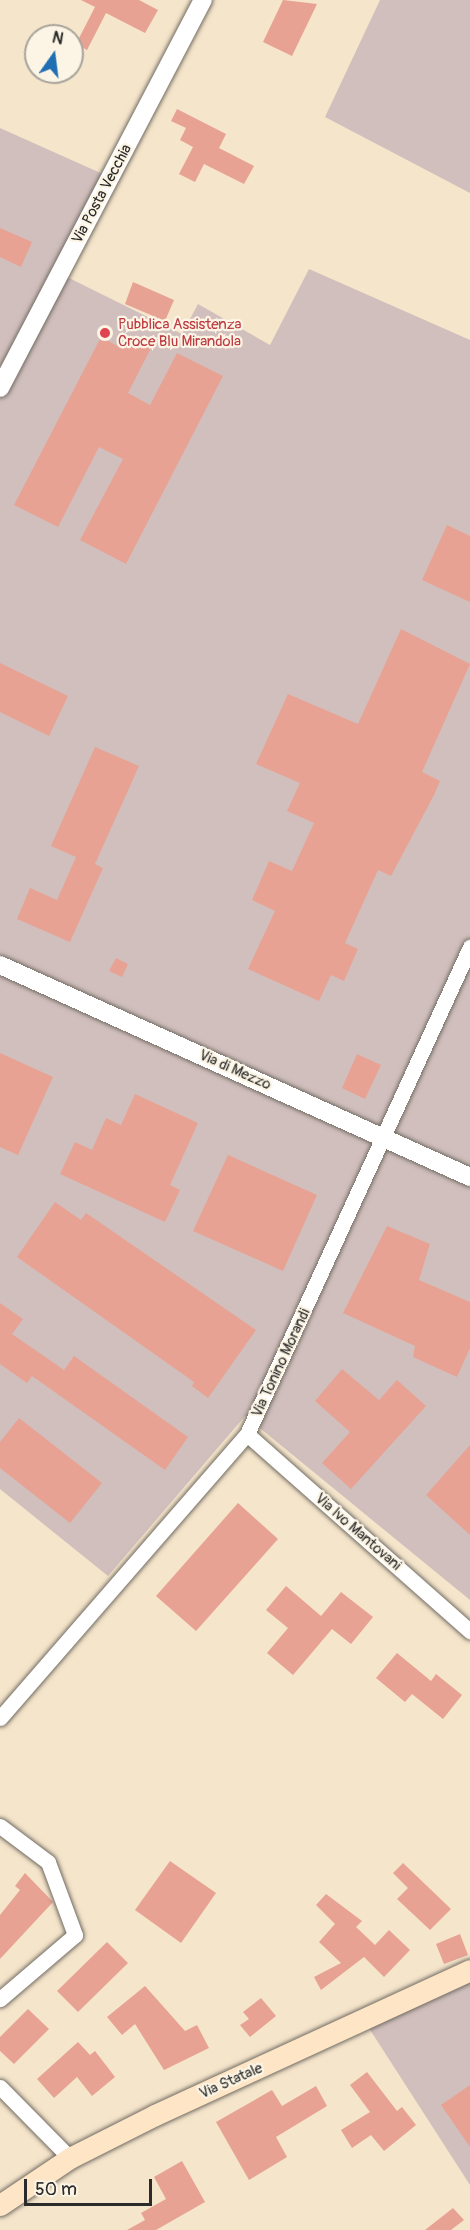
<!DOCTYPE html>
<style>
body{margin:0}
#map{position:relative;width:470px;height:2230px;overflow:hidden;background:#f5e5cb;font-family:Pangolin,sans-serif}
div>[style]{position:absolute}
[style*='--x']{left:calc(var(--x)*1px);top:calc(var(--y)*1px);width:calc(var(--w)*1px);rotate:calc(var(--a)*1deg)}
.industrial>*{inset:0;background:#d1bfbd}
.building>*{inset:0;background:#e7a293}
.roads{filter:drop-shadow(0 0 2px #726c63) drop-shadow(0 0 2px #726c63)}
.minor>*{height:15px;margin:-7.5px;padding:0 7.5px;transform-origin:7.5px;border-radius:7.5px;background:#fff}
.tertiary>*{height:18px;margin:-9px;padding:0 9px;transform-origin:9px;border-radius:9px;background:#fff}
.secondary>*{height:21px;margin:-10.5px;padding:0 10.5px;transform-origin:10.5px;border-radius:10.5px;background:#fee5c5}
.dots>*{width:16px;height:16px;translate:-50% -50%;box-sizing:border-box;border:3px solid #fcf5e5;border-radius:50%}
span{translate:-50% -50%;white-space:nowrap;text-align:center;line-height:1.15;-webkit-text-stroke:4.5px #fcf5e5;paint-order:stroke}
.street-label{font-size:15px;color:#2b2b2b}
.health-label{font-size:15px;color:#be3a42}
.left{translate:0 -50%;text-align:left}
.north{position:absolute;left:24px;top:24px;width:60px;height:60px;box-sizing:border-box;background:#fcf5e5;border:2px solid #a8a49b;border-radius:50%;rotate:14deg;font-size:16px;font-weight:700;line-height:24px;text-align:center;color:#2b2b2b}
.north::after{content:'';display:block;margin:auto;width:21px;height:27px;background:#1f6fb2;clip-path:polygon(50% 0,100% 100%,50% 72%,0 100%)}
.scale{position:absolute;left:24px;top:2179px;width:128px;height:27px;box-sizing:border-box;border:3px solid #2b2b2b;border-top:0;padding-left:8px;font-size:18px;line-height:21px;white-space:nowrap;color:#2b2b2b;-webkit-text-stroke:4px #fcf5e5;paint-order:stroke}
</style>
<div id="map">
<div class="industrial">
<i style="clip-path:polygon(380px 0,470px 0,470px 193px,325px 117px)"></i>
<i style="clip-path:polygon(0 128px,105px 175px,55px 271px,182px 334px,198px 304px,270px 345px,309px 269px,470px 340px,470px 1600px,245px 1416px,108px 1576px,0 1489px)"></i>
<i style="clip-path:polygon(470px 1970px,470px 2185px,365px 2022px)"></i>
</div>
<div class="building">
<i style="clip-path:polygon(81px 0,139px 0,158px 10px,145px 33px,106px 13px,87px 50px,76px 44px,95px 7px)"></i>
<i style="clip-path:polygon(283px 0,317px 4px,292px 56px,263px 42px)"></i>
<i style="clip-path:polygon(177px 109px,226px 134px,219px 148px,254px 166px,244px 184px,204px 164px,195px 182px,179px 174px,193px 147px,180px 140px,186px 128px,171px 121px)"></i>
<i style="clip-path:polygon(0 228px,32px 242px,21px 267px,0 257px)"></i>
<i style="clip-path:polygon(133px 282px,174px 300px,165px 321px,125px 304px)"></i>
<i style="clip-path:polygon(101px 337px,123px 349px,129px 337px,151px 348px,128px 393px,150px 405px,177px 353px,223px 376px,126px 564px,80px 540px,123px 459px,99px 447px,58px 527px,14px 505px)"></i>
<i style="clip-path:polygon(447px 525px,470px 536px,470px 602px,422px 580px)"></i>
<i style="clip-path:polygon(401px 629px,470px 664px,422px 772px,440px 781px,434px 795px,391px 876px,378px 870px,345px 943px,358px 949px,344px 981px,331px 975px,319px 1001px,248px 969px,275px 911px,252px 900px,269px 861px,292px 871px,314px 823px,287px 811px,300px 783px,256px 764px,288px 694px,358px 724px)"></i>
<i style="clip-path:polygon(0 663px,68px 696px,49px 736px,0 712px)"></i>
<i style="clip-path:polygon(95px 747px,139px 766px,95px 864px,103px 868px,70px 942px,17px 919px,30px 888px,57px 900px,76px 857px,51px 846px)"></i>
<i style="clip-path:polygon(116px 958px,128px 964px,122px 977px,109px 971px)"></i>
<i style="clip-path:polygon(0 1053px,53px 1077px,18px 1155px,0 1147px)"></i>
<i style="clip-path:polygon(357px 1054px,381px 1065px,365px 1099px,342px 1088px)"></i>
<i style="clip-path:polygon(135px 1094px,198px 1123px,170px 1185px,180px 1190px,165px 1222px,60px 1174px,75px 1142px,92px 1150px,106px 1118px,121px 1125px)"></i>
<i style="clip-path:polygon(228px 1155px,317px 1195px,283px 1271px,193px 1231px)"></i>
<i style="clip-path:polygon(55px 1202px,81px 1220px,86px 1213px,256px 1330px,208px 1398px,192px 1386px,194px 1382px,17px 1257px)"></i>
<i style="clip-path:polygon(387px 1226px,430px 1244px,419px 1280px,470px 1302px,470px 1348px,457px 1377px,413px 1357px,415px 1346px,343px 1313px)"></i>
<i style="clip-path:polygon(0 1303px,23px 1319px,12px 1334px,64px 1370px,74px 1356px,188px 1437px,165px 1470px,32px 1376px,27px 1383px,0 1364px)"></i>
<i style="clip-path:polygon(342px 1369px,379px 1400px,397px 1380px,426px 1406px,351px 1489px,322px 1463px,350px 1432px,315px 1401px)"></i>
<i style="clip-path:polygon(19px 1418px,102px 1483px,70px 1523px,0 1468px,0 1442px)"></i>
<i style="clip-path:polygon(470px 1445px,470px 1535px,426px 1495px)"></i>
<i style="clip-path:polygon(238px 1503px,278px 1539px,196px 1631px,156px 1596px)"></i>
<i style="clip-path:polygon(286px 1586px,321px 1616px,341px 1592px,373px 1617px,351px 1644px,332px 1629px,293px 1675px,267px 1653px,288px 1628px,266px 1610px)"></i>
<i style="clip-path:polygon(397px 1653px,431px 1681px,436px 1674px,462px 1695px,443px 1719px,412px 1694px,405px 1702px,376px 1678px)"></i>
<i style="clip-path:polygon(170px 1861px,216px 1893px,181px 1943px,135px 1910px)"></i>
<i style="clip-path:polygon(403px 1863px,451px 1909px,430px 1930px,397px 1899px,408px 1888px,393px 1873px)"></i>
<i style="clip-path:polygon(25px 1873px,53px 1902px,0 1959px,0 1915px,20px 1890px,15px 1886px)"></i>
<i style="clip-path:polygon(326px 1894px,362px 1921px,356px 1927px,375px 1945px,389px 1930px,410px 1950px,384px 1977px,364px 1957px,321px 1990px,314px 1977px,341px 1963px,319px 1942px,335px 1924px,316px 1905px)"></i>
<i style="clip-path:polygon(460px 1934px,468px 1955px,444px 1964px,436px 1944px)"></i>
<i style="clip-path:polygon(107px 1942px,128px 1963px,78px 2012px,57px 1991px)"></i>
<i style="clip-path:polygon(145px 1986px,185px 2031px,197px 2025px,209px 2048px,164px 2070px,135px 2024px,122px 2035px,107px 2017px)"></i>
<i style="clip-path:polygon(261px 1998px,276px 2016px,250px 2037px,240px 2025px,249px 2019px,243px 2012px)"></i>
<i style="clip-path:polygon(28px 2009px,49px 2029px,14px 2064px,0 2051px,0 2037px)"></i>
<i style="clip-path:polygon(78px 2042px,90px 2055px,95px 2051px,115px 2077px,92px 2096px,77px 2077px,54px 2098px,37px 2079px)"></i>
<i style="clip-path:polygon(367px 2072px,397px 2111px,402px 2107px,416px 2125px,384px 2151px,371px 2135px,352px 2148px,341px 2130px,370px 2112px,350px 2085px)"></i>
<i style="clip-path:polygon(470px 2085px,470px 2147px,441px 2105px)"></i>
<i style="clip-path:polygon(316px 2086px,327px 2106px,276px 2137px,287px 2157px,249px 2180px,216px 2122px,272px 2090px,282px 2106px)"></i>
<i style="clip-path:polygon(182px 2161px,205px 2202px,156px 2230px,127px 2230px,145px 2220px,141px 2213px,166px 2199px,154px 2177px)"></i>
<i style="clip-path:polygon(453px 2208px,464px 2220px,451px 2230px,425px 2230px)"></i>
</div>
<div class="roads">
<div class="minor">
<i style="--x:247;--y:1434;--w:298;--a:41.5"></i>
<i style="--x:0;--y:1718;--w:376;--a:-49"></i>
<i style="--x:247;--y:1434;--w:536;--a:-65.4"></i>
<i style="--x:0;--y:1826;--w:60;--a:36.9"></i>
<i style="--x:48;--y:1862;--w:78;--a:69.7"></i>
<i style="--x:75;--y:1935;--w:99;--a:139.5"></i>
<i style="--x:0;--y:2087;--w:100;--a:45.4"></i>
</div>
<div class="tertiary">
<i style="--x:0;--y:388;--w:438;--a:-62.4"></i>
<i style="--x:0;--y:965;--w:516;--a:24.28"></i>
</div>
<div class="secondary">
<i style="--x:0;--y:2205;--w:84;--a:-33.9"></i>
<i style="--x:70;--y:2158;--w:95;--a:-26.8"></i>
<i style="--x:155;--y:2115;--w:347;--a:-24.7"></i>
</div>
</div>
<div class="dots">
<i style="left:105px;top:333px;background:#e0444e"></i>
</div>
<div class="street-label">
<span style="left:102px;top:194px;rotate:-62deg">Via Posta Vecchia</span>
<span style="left:235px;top:1070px;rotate:24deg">Via di Mezzo</span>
<span style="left:281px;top:1363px;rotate:-65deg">Via Tonino Morandi</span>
<span style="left:358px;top:1532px;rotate:41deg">Via Ivo Mantovani</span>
<span style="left:231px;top:2081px;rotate:-24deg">Via Statale</span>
</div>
<div class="health-label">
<span class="left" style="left:118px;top:333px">Pubblica Assistenza<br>Croce Blu Mirandola</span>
</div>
<div class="north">N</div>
<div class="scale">50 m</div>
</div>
